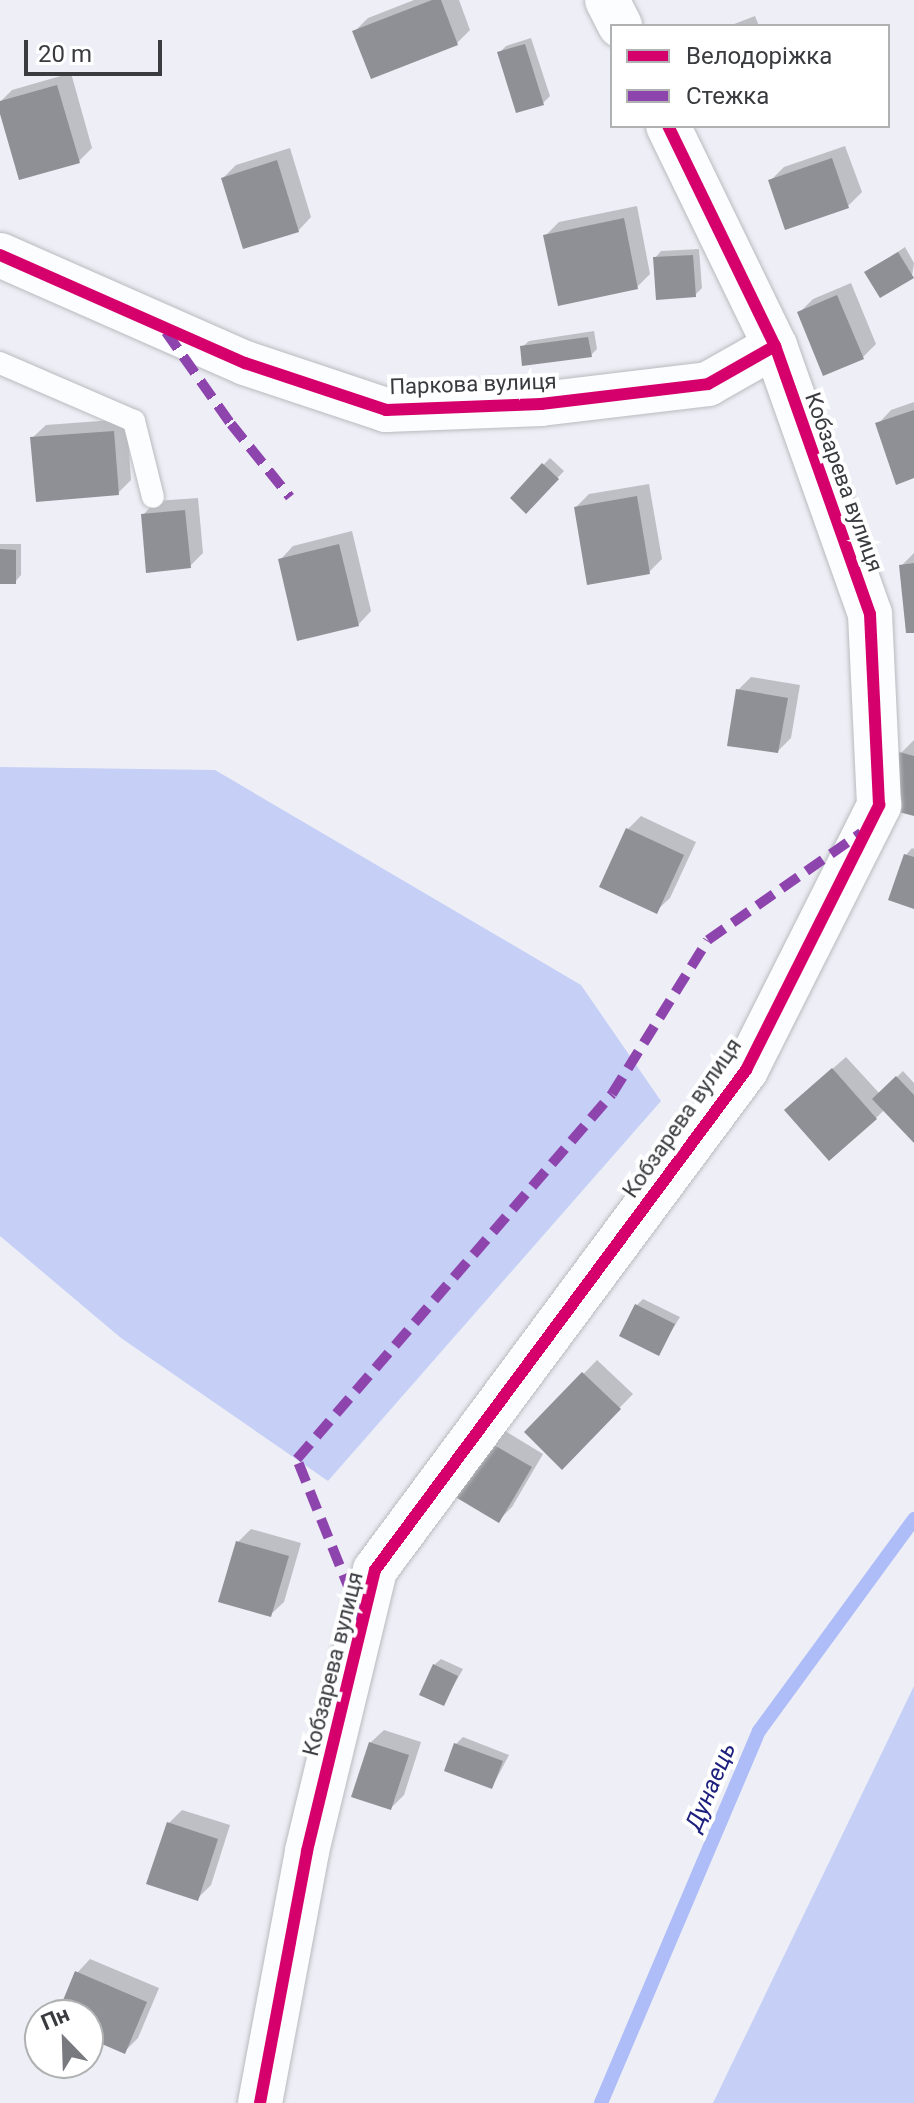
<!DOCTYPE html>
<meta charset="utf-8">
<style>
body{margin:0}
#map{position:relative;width:914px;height:2103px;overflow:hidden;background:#eeeff6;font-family:Roboto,sans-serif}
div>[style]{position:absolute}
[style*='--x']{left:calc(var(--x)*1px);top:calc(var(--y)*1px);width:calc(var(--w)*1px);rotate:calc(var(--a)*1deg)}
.green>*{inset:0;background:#c6d0f7}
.shadow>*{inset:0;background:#0003}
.stream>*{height:14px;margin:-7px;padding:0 7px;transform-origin:7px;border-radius:7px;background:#aebdf8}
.building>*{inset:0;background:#8f9095}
.roads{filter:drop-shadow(0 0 2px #b9babf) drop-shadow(0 0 2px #b9babf)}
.lane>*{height:22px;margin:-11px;padding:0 11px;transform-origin:11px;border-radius:11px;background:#fcfdfe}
.street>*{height:44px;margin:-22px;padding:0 22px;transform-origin:22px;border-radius:22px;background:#fcfdfe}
.quiet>*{height:10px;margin-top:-5px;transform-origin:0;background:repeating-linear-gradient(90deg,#8e44ad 0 20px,transparent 0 30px)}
.cycleway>*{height:12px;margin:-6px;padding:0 6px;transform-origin:6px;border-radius:6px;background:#d6006c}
span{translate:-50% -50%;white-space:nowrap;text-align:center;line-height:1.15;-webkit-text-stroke:8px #fff;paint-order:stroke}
.street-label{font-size:22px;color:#393b3f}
.water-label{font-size:24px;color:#1e207d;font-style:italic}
.legend{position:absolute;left:610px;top:24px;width:280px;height:104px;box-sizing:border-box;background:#fff;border:2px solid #b0b1b2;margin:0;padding:10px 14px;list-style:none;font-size:24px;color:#393b3f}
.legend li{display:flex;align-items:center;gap:16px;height:40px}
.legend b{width:40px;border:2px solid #b0b1b2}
.north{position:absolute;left:24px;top:1999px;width:80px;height:80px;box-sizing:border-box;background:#fff;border:2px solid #b0b1b2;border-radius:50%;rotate:337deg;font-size:22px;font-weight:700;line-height:32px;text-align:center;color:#393b3f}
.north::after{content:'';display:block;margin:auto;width:28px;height:36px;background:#787a7f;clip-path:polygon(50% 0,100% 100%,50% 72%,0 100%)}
.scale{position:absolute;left:24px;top:40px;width:138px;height:36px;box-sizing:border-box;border:4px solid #393b3f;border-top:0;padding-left:10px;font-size:24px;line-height:28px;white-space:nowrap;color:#393b3f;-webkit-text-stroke:6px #fff;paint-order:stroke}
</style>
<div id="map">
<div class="green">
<i style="clip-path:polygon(0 767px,215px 770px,581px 985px,661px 1101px,328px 1481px,121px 1338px,0 1236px)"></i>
<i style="clip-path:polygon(914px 1686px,914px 2103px,713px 2103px)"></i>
</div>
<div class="shadow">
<i style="clip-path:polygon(414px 0,459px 0,470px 30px,457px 43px,355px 31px,368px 18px)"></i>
<i style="clip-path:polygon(755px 16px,759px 26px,729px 26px)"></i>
<i style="clip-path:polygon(531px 38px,550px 96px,543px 103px,499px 53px,506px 46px)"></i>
<i style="clip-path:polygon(71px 73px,92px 148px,79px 161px,0 107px,0 102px,12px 90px)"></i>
<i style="clip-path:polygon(845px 146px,862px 192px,848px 206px,786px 227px,770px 181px,784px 167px)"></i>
<i style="clip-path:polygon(290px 148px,311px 217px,298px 231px,223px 178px,236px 165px)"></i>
<i style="clip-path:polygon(637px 206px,650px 274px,637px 287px,546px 235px,559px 222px)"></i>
<i style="clip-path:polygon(905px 247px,914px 263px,912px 276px,866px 273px)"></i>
<i style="clip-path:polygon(699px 249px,702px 288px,695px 295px,655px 258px,661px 251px)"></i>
<i style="clip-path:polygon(851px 283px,876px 344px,862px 358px,800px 312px,813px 299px)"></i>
<i style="clip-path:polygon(594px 331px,597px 349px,591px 355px,522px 347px,529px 341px)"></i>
<i style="clip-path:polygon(914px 402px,914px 476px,878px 424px,891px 410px)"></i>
<i style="clip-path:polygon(127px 419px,131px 480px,118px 493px,32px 438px,46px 425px)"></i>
<i style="clip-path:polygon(550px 458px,564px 471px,526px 511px,512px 498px)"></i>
<i style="clip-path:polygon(649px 484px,662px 559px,649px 572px,576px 507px,589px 494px)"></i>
<i style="clip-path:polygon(198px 498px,203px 553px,190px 566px,143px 515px,156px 501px)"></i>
<i style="clip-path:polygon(352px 531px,371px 611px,358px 625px,280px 560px,293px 546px)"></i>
<i style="clip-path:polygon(0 544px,21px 544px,21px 575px,15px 582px,0 582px)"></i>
<i style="clip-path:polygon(914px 553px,914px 631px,901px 566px)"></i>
<i style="clip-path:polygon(751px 677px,800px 685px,791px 738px,778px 751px,738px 690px)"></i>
<i style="clip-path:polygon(914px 740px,914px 814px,901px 753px)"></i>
<i style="clip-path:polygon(641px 816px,696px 842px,670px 898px,656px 911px,628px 829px)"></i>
<i style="clip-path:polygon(912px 848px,914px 849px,914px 907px,906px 855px)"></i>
<i style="clip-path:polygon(846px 1057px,880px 1094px,903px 1071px,914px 1083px,914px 1140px,885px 1109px,876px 1118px,800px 1097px)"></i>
<i style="clip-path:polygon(643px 1299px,680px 1317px,658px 1353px,637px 1305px)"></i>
<i style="clip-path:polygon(597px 1360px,633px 1394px,562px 1467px,527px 1432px)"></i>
<i style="clip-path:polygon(500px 1428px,543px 1454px,512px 1507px,499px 1520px,455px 1495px)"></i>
<i style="clip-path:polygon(251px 1529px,301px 1543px,284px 1602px,270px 1615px,238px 1542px)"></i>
<i style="clip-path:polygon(441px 1659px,463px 1669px,443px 1704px,434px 1665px)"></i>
<i style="clip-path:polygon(384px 1730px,421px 1742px,404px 1795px,391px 1808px,370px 1743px)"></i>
<i style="clip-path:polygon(463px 1737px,509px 1755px,492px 1787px,446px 1770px,456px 1744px)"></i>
<i style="clip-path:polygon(182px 1810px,230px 1825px,211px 1885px,197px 1899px,169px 1823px)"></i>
<i style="clip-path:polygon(90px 1959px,159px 1988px,138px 2038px,125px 2051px,88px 2036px,88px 2015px,59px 2015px,77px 1973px)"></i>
</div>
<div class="stream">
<i style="--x:601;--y:2103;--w:404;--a:-67"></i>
<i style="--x:759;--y:1731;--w:263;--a:-53.8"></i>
</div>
<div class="building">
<i style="clip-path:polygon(432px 0,441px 0,458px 45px,371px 79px,352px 31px)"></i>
<i style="clip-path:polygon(525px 44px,544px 105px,516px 113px,497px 52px)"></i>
<i style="clip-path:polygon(57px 85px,80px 163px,19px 180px,0 114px,0 101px)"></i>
<i style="clip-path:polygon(832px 158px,849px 208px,785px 230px,768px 180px)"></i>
<i style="clip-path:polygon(277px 160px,299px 232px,243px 249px,221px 178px)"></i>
<i style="clip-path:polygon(624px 218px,638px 289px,558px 306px,543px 235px)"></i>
<i style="clip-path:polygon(898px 252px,914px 278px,880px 298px,864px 272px)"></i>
<i style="clip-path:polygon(693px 255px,696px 297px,656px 300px,653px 257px)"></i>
<i style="clip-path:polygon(837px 295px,864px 359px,823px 376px,797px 312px)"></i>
<i style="clip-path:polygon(588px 337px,592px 357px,522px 366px,520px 346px)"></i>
<i style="clip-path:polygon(914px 410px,914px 478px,896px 485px,875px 423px)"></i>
<i style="clip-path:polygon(114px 431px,119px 495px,36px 502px,30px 437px)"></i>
<i style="clip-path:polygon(542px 463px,559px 479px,526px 514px,510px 498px)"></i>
<i style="clip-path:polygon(637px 496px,650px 574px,587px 585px,574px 507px)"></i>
<i style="clip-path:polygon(185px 510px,191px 568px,146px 573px,141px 514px)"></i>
<i style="clip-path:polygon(339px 544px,359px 626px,297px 641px,278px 559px)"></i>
<i style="clip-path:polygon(0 549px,16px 550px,16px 584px,0 584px)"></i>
<i style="clip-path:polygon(914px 563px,914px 633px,906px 633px,899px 565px)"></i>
<i style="clip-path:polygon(736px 689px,788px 698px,778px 753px,727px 746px)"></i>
<i style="clip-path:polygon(899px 752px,914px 756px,914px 816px,884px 808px)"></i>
<i style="clip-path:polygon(626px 828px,684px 855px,657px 914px,599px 887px)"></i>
<i style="clip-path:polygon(904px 854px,914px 857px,914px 909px,888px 900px)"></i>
<i style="clip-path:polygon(832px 1068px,877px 1119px,829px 1161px,784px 1110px)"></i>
<i style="clip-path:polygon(896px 1076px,914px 1095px,914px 1143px,872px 1099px)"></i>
<i style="clip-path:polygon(635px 1304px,675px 1324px,659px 1356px,619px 1336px)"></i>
<i style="clip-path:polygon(582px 1372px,621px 1409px,562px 1470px,524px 1432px)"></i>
<i style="clip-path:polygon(485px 1440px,532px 1467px,499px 1523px,452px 1495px)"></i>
<i style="clip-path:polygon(236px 1541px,289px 1556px,271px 1617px,218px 1602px)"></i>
<i style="clip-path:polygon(433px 1664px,458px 1676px,444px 1706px,419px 1695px)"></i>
<i style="clip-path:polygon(369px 1742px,409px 1755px,391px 1810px,351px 1797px)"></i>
<i style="clip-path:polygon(454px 1743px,503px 1761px,492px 1789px,444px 1771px)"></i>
<i style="clip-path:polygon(167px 1822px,218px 1839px,198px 1901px,146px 1884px)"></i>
<i style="clip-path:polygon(75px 1971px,147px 2002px,125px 2054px,88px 2038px,88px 2015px,57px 2015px)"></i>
</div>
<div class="roads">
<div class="lane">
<i style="--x:0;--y:363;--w:146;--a:23.4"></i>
<i style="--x:134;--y:421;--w:78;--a:76"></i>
</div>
<div class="street">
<i style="--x:607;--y:0;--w:29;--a:63"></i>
<i style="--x:0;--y:255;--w:268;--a:23.8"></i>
<i style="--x:245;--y:363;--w:149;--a:18.4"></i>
<i style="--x:386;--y:410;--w:155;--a:-2.2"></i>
<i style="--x:541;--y:404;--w:168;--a:-6.8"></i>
<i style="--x:708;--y:384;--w:77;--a:-29.6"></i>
<i style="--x:260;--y:2103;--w:256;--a:-79.4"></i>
<i style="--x:307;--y:1851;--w:289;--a:-76.4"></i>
<i style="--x:375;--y:1570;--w:623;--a:-53.42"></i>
<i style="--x:746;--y:1070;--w:297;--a:-63.3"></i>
<i style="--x:879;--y:805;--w:191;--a:-92.7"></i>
<i style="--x:870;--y:614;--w:284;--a:-109.5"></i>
<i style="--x:775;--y:346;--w:245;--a:-115.9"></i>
</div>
</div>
<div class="quiet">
<i style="--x:166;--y:332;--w:113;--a:54.8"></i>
<i style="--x:231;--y:424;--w:94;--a:51.1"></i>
<i style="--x:362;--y:1621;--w:175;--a:-111.9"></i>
<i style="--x:297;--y:1459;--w:482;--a:-49.2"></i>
<i style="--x:612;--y:1094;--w:181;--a:-58.1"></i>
<i style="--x:708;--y:940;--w:187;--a:-35"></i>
</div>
<div class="cycleway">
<i style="--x:0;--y:255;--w:268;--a:23.8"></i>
<i style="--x:245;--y:363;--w:149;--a:18.4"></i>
<i style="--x:386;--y:410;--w:155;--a:-2.2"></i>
<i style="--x:541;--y:404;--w:168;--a:-6.8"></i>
<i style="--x:708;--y:384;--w:77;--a:-29.6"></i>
<i style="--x:260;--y:2103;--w:256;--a:-79.4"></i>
<i style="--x:307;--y:1851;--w:289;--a:-76.4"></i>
<i style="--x:375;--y:1570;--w:623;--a:-53.42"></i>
<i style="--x:746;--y:1070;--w:297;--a:-63.3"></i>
<i style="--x:879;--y:805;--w:191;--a:-92.7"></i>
<i style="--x:870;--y:614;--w:284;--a:-109.5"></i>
<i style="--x:775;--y:346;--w:245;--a:-115.9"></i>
</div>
<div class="street-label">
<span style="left:473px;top:384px;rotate:-2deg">Паркова вулиця</span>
<span style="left:844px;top:482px;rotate:70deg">Кобзарева вулиця</span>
<span style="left:682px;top:1118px;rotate:-55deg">Кобзарева вулиця</span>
<span style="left:333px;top:1664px;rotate:-76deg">Кобзарева вулиця</span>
</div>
<div class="water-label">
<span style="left:711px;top:1787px;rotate:-67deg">Дунаець</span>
</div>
<ul class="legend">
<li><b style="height:10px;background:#d6006c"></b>Велодоріжка</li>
<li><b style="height:10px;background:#8e44ad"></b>Стежка</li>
</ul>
<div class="north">Пн</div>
<div class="scale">20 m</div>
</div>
